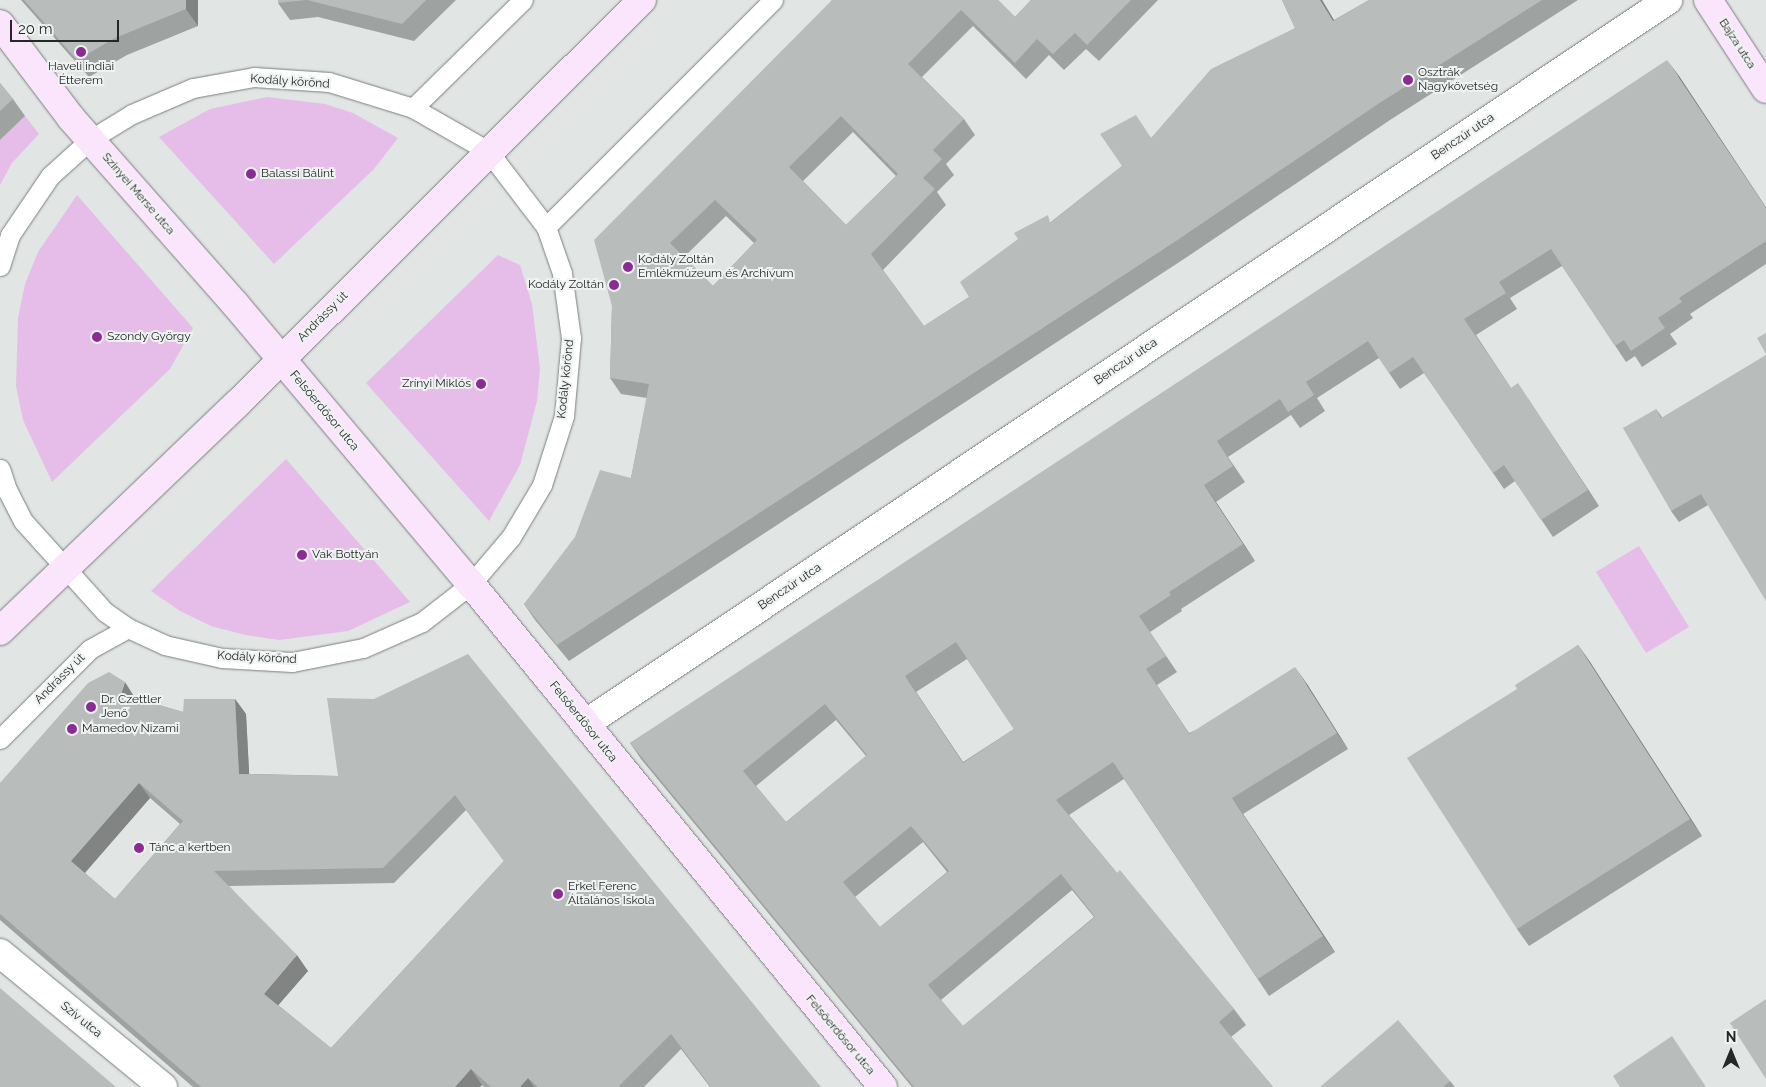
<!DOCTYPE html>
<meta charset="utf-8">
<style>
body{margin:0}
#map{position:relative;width:1766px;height:1087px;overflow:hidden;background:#e1e6e4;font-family:Raleway,sans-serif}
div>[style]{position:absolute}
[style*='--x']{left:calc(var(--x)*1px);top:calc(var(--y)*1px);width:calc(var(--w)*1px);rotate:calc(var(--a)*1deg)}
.green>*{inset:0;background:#e6bce9}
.roads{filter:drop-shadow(0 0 1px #7a7f7d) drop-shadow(0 0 1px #7a7f7d)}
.lane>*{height:19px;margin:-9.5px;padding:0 9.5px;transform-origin:9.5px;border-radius:9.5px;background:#fff}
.street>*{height:28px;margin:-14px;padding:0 14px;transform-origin:14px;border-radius:14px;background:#fff}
.secondary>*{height:28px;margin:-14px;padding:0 14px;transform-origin:14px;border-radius:14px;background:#fae5fc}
.wall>*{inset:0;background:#9ea2a1}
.shaded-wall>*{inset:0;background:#818483}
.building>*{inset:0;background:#b8bcbb}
.dots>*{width:14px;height:14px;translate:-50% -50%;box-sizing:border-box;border:2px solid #eef3f2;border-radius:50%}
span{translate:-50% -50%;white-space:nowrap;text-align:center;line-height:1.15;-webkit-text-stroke:4px #eef3f2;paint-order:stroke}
.street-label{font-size:12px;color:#262827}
.poi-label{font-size:12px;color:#262827}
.left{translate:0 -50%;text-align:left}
.right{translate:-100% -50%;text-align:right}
.north{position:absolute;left:1706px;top:1027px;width:50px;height:50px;-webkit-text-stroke:4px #eef3f2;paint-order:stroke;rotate:0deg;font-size:14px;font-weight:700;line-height:20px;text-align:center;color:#262827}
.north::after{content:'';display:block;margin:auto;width:18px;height:22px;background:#262827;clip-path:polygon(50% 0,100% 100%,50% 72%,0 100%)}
.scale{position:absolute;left:10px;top:20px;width:109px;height:22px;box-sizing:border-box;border:2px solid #262827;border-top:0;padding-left:6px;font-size:15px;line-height:18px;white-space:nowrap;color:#262827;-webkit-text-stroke:4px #eef3f2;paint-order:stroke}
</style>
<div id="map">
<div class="green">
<i style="clip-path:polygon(267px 97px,325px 104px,353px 113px,398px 138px,374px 169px,274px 264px,159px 137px,210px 109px)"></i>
<i style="clip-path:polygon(25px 116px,39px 134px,12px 163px,0 185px,0 140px)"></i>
<i style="clip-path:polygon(77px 195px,193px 328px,170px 369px,52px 482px,23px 420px,16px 386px,18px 318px,25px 284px,38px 252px)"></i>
<i style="clip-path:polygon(498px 255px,520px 265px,532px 304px,540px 369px,537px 401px,520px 465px,489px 521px,366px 383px)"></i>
<i style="clip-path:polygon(286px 459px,410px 602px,348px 631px,279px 640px,245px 635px,211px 626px,180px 611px,151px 591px)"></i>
<i style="clip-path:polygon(1639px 546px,1689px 627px,1646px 653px,1596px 572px)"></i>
</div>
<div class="roads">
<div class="lane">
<i style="--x:413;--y:108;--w:154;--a:-44.5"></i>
<i style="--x:546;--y:227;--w:321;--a:-45"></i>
<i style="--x:0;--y:266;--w:33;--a:-72"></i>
<i style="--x:10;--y:235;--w:71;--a:-55.9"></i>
<i style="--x:50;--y:176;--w:55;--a:-42.1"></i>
<i style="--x:91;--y:139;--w:48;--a:-31.4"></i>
<i style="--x:132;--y:114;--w:66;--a:-23.1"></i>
<i style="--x:193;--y:88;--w:62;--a:-10.2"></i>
<i style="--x:254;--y:77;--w:75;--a:3.8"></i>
<i style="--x:329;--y:82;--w:88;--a:17.2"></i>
<i style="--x:413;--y:108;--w:86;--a:29.8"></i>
<i style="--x:488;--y:151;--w:96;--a:52.7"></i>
<i style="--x:546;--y:227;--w:49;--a:70.8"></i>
<i style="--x:562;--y:273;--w:66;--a:82.1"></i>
<i style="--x:571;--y:338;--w:78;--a:95.1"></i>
<i style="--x:564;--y:416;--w:72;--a:107.7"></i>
<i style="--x:542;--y:485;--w:61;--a:120.8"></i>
<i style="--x:511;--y:537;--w:62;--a:130.4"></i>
<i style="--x:471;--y:584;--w:62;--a:142.2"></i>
<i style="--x:422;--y:622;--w:64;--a:156.2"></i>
<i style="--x:363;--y:648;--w:72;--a:168.8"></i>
<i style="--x:292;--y:662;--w:70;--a:-176.7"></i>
<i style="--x:222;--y:658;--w:58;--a:-167.2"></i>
<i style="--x:165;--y:645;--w:41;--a:-155.3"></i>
<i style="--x:128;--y:628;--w:28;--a:-145"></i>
<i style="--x:105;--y:612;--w:122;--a:-132"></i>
<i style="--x:23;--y:521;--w:35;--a:-117"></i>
<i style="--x:7;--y:490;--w:22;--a:-108"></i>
<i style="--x:0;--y:739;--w:127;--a:-45"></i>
<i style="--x:90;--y:649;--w:43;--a:-28.9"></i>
</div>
<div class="street">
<i style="--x:585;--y:724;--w:1303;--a:-33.76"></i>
<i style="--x:0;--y:953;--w:211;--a:39.4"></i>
</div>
<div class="secondary">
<i style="--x:1708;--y:0;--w:106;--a:56.9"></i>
<i style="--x:0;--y:24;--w:118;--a:52.9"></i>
<i style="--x:71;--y:118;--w:248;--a:48.6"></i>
<i style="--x:235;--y:304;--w:366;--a:49.9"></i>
<i style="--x:471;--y:584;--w:650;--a:50.68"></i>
<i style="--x:0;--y:631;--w:328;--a:-43.8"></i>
<i style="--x:237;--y:404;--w:572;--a:-44.93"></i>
</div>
</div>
<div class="wall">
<i style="clip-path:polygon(21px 0,198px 0,198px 26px,127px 55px,89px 77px)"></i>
<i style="clip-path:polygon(278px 0,456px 0,414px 41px,318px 17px,290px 20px,278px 3px)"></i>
<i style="clip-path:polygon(evenodd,832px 0,998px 0,1015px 17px,1031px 0,1158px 0,1099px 61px,1086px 49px,1064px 70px,1049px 55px,1026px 79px,973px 26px,922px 77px,964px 119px,975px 135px,946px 164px,954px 175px,937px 192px,946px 205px,883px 270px,924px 326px,969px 297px,1052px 221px,1122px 166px,1151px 138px,1295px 28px,1282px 0,1322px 0,1334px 20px,1369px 0,1578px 0,1390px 120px,1187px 257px,569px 661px,535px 620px,524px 604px,631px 478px,647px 398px,621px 394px,610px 378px,612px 306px,832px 0,853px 132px,896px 176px,846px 225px,803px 181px,853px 132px,832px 0,726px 216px,754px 243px,713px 286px,684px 257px,726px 216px)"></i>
<i style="clip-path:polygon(evenodd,1679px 76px,1766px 207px,1766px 264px,1690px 314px,1693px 318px,1670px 334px,1677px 344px,1642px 367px,1635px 356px,1626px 362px,1562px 266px,1510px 298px,1517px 309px,1476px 335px,1511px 388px,1529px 400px,1599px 506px,1553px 537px,1515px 481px,1504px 489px,1424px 373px,1400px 389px,1379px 358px,1317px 398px,1325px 411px,1300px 428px,1291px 415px,1228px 457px,1245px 482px,1216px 502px,1255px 561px,1181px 609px,1182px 611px,1150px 632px,1177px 672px,1157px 685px,1189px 733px,1307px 684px,1348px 749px,1243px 814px,1335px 952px,1269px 996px,1124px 779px,1069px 815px,1117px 873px,1234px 1009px,1246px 1025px,1231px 1037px,1273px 1087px,912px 1087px,641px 759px,630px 743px,1679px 76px,967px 659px,1014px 729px,963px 762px,916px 692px,967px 659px,1679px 76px,836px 720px,866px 756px,786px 822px,756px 786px,836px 720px,1679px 76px,923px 842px,947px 872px,880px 927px,855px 897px,923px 842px,1679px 76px,1072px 890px,1094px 917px,963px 1026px,941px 1000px,1072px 890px)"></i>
<i style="clip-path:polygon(0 83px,13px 99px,25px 116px,0 140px)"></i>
<i style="clip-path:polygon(1656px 409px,1662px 417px,1708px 505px,1679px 522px,1671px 511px)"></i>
<i style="clip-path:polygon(1578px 645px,1590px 662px,1702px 836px,1529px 946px,1517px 929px,1517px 689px)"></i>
<i style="clip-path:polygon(evenodd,135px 698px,183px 712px,235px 699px,246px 714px,249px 774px,338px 776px,374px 699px,821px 1087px,710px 1087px,681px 1049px,644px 1087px,484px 1087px,482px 1085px,480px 1087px,193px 1087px,0 920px,0 783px,135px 698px,150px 798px,180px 824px,115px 899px,85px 873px,150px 798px,135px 698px,466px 810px,504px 861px,331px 1048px,278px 1005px,308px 971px,229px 886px,394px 883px,466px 810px)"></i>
<i style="clip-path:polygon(1450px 1081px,1455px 1087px,1320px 1087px)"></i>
</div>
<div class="shaded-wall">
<i style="clip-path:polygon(186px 0,198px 0,198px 26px,186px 9px)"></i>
<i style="clip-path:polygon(1320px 0,1322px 0,1344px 37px,1333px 21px)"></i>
<i style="clip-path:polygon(1667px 60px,1679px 76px,1766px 208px)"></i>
<i style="clip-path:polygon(1518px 383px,1529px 400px,1599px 506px,1588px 490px)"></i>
<i style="clip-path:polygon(1204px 485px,1216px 502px,1255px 561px,1243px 544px)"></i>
<i style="clip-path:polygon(1578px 645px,1590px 662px,1702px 836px,1690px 819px)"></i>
<i style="clip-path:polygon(1295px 667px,1307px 684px,1348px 749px,1337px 733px)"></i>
<i style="clip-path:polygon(905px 676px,916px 692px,974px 779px,963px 763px)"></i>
<i style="clip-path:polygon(125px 682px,135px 698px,121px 694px)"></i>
<i style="clip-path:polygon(235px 699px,246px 714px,250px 789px,239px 774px)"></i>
<i style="clip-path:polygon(139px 783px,150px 798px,82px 876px,71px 861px)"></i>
<i style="clip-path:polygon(1232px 798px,1243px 814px,1335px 952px,1323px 936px)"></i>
<i style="clip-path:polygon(297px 955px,308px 971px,275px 1009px,264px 994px)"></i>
<i style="clip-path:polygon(471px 1069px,482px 1085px,480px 1087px,455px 1087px)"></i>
<i style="clip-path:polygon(528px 1078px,534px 1087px,520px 1087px)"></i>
</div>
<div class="building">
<i style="clip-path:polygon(24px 0,186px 0,186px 9px,115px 38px,77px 60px)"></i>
<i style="clip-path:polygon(278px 0,426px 0,402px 24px,307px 0,278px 3px)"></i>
<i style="clip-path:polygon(evenodd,832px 0,998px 0,1015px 17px,1031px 0,1131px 0,1087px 45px,1075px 33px,1053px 54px,1037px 39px,1015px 63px,961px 10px,908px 64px,964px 119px,933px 150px,942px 159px,923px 178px,935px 189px,871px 254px,924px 326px,969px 297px,960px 282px,1018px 239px,1014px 233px,1048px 215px,1050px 223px,1122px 166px,1100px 134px,1136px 115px,1151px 138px,1211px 69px,1295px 28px,1282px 0,1320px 0,1333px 21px,1369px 0,1542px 0,1378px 104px,1176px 241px,557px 645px,524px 604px,575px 537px,600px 470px,631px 478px,649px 384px,610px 378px,612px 306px,594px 240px,832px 0,841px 116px,898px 174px,846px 225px,789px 167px,841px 116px,832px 0,715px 200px,757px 240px,713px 286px,670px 243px,715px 200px)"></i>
<i style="clip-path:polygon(evenodd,1667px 60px,1766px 208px,1766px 241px,1679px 298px,1682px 302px,1658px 318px,1665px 328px,1631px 351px,1624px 340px,1615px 346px,1551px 249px,1499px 282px,1506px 293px,1464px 319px,1511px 388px,1518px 383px,1588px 490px,1541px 520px,1504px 465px,1493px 473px,1413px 357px,1389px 373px,1368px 341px,1306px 382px,1314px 395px,1288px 412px,1280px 399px,1217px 441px,1233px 466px,1204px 485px,1243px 544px,1169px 592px,1171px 595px,1139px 616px,1166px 656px,1146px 669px,1189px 734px,1295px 667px,1337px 733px,1232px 798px,1323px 936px,1258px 979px,1113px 762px,1056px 800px,1117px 873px,1120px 870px,1234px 1009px,1219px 1022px,1273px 1087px,914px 1087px,630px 743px,1667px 60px,956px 642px,1014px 729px,963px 763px,905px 676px,956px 642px,1667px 60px,825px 704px,867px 755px,786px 822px,743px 771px,825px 704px,1667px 60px,911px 826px,949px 871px,880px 927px,843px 882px,911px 826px,1667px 60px,1061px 874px,1095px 917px,963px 1026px,928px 985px,1061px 874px)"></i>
<i style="clip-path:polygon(0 83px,13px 99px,0 111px)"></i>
<i style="clip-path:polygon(1766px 333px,1766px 354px,1757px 338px)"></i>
<i style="clip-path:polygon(1766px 355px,1766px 601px,1701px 494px,1671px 511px,1623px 428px,1656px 409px,1661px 418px)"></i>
<i style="clip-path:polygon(1578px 645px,1690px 819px,1517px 929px,1407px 758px,1517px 689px,1515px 685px)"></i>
<i style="clip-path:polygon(evenodd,468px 654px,821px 1087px,711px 1087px,671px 1034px,619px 1086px,621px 1087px,538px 1087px,528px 1078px,520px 1087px,491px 1087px,471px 1069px,455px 1087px,201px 1087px,0 914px,0 783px,88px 683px,109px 672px,125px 682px,121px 694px,183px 712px,184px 699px,235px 699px,239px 774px,338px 776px,327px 698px,374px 699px,468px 654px,139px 783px,183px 821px,115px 899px,71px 861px,139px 783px,468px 654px,455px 795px,504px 861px,331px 1048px,264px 994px,297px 955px,214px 871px,383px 868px,455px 795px)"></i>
<i style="clip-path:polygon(0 988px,116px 1087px,0 1087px)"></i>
<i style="clip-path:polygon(1766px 999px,1766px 1079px,1730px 1023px)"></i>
<i style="clip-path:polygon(1398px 1020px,1450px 1081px,1443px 1087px,1320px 1087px)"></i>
<i style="clip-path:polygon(1672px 1036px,1706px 1087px,1620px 1087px,1613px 1076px)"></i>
</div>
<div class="dots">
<i style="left:81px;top:52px;background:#8b2c95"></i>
<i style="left:1408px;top:80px;background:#8b2c95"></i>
<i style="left:251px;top:174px;background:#8b2c95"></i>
<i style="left:628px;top:267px;background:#8b2c95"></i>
<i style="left:614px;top:285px;background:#8b2c95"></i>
<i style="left:97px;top:337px;background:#8b2c95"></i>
<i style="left:481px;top:384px;background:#8b2c95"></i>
<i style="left:302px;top:555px;background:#8b2c95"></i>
<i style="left:91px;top:707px;background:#8b2c95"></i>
<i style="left:72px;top:729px;background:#8b2c95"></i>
<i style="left:139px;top:848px;background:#8b2c95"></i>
<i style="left:558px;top:894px;background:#8b2c95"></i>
</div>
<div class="street-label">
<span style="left:1737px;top:44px;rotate:57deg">Bajza utca</span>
<span style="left:290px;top:82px;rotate:4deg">Kodály körönd</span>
<span style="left:1463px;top:137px;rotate:-34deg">Benczúr utca</span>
<span style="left:138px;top:194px;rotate:49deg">Szinyei Merse utca</span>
<span style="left:323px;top:317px;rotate:-45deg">Andrássy út</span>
<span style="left:1126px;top:362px;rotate:-34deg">Benczúr utca</span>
<span style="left:566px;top:379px;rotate:-84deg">Kodály körönd</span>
<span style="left:324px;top:411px;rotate:50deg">Felsőerdősor utca</span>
<span style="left:790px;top:587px;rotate:-34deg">Benczúr utca</span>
<span style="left:257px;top:658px;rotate:3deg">Kodály körönd</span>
<span style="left:60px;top:679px;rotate:-45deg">Andrássy út</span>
<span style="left:583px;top:722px;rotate:51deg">Felsőerdősor utca</span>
<span style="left:81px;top:1020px;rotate:39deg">Szív utca</span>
<span style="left:840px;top:1035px;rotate:50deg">Felsőerdősor utca</span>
</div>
<div class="poi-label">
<span style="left:81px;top:74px">Haveli indiai<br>Étterem</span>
<span class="left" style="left:1418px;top:80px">Osztrák<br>Nagykövetség</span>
<span class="left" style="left:261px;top:174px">Balassi Bálint</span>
<span class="left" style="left:638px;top:267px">Kodály Zoltán<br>Emlékmúzeum és Archívum</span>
<span class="right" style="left:604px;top:285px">Kodály Zoltán</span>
<span class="left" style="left:107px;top:337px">Szondy György</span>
<span class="right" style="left:471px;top:384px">Zrínyi Miklós</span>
<span class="left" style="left:312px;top:555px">Vak Bottyán</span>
<span class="left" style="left:101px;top:707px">Dr. Czettler<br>Jenő</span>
<span class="left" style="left:82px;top:729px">Mamedov Nizami</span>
<span class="left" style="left:149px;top:848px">Tánc a kertben</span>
<span class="left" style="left:568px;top:894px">Erkel Ferenc<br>Általános Iskola</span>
</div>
<div class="north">N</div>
<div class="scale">20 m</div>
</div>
